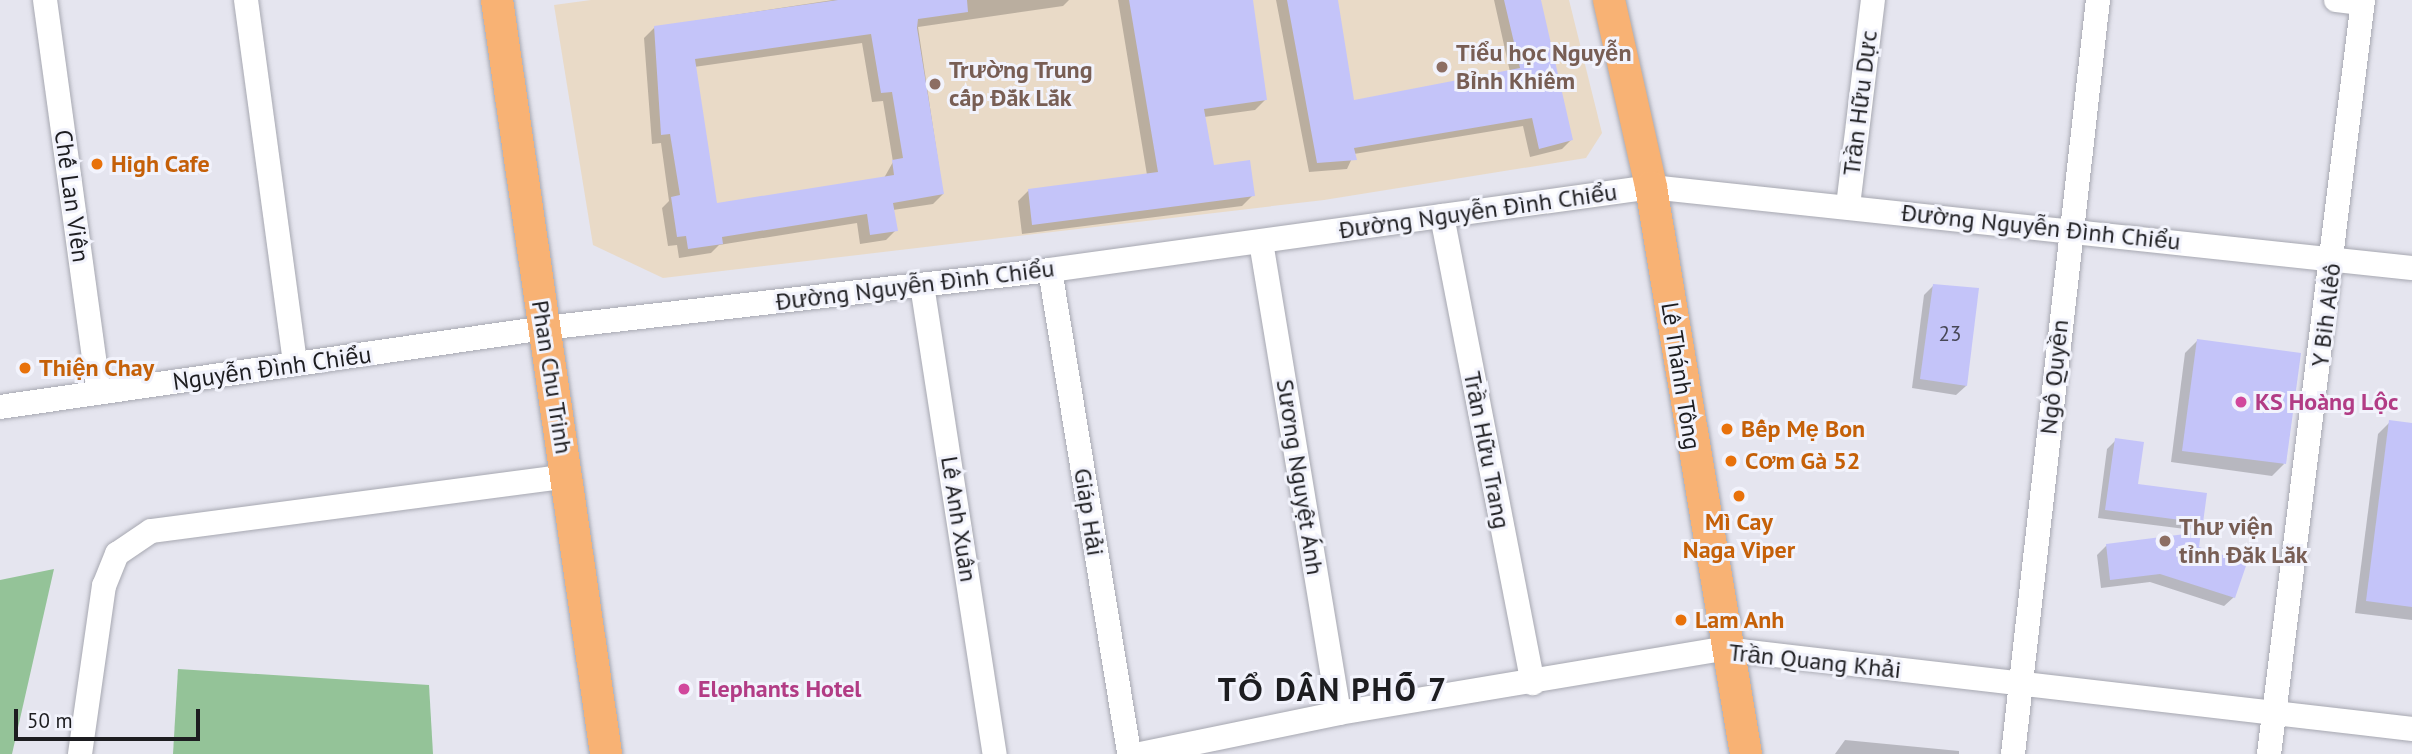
<!DOCTYPE html>
<meta charset="utf-8">
<style>
body{margin:0}
#map{position:relative;width:2412px;height:754px;overflow:hidden;background:#e5e5ef;font-family:"PT Sans",sans-serif}
div>[style]{position:absolute}
[style*='--x']{left:calc(var(--x)*1px);top:calc(var(--y)*1px);width:calc(var(--w)*1px);rotate:calc(var(--a)*1deg)}
.education>*{inset:0;background:#e9dac7}
.green>*{inset:0;background:#94c398}
.shadow>*{inset:0;background:#0003}
.building>*{inset:0;background:#c4c4f9}
.roads{filter:drop-shadow(0 0 2px #a7a8b1) drop-shadow(0 0 2px #a7a8b1)}
.minor>*{height:24px;margin:-12px;padding:0 12px;transform-origin:12px;border-radius:12px;background:#fff}
.major>*{height:32px;margin:-16px;padding:0 16px;transform-origin:16px;border-radius:16px;background:#f8b274}
.dots>*{width:19px;height:19px;translate:-50% -50%;box-sizing:border-box;border:4px solid #f2f3fc;border-radius:50%}
span{translate:-50% -50%;white-space:nowrap;text-align:center;line-height:1.15;-webkit-text-stroke:6px #f2f3fc;paint-order:stroke}
.number-label{font-size:21px;color:#474756}
.number-label span{-webkit-text-stroke-width:0}
.education-label{font-size:24px;color:#785e54;font-weight:700}
.left{translate:0 -50%;text-align:left}
.street-label{font-size:24px;color:#1d1d20}
.food-label{font-size:24px;color:#c56008;font-weight:700}
.hotel-label{font-size:24px;color:#b23c85;font-weight:700}
.district-label{font-size:32px;color:#1d1d20;font-weight:700;letter-spacing:2px}
.scale{position:absolute;left:14px;top:709px;width:186px;height:32px;box-sizing:border-box;border:4px solid #1d1d20;border-top:0;padding-left:9px;font-size:21px;line-height:24px;white-space:nowrap;color:#1d1d20;-webkit-text-stroke:5px #f2f3fc;paint-order:stroke}
</style>
<div id="map">
<div class="education">
<i style="clip-path:polygon(591px 0,1569px 0,1602px 133px,1586px 158px,1324px 200px,663px 278px,593px 245px,554px 5px)"></i>
</div>
<div class="green">
<i style="clip-path:polygon(54px 569px,12px 754px,0 754px,0 580px)"></i>
<i style="clip-path:polygon(178px 669px,429px 685px,433px 754px,173px 754px)"></i>
</div>
<div class="shadow">
<i style="clip-path:polygon(evenodd,833px 0,1069px 0,1063px 6px,918px 27px,943px 194px,933px 204px,893px 210px,896px 230px,886px 240px,860px 244px,857px 223px,719px 245px,711px 253px,679px 258px,677px 245px,668px 246px,662px 208px,669px 201px,661px 143px,652px 144px,644px 38px,655px 27px,833px 0,862px 43px,872px 102px,883px 101px,893px 162px,884px 178px,716px 205px,694px 67px,862px 43px)"></i>
<i style="clip-path:polygon(1118px 0,1251px 0,1265px 100px,1255px 110px,1204px 117px,1212px 167px,1253px 195px,1242px 206px,1022px 234px,1018px 201px,1029px 190px,1147px 175px)"></i>
<i style="clip-path:polygon(1276px 0,1336px 0,1353px 102px,1510px 72px,1494px 0,1540px 0,1571px 140px,1562px 149px,1530px 157px,1523px 126px,1354px 154px,1347px 169px,1309px 172px)"></i>
<i style="clip-path:polygon(1933px 286px,1966px 386px,1956px 395px,1912px 388px,1924px 295px)"></i>
<i style="clip-path:polygon(2197px 341px,2284px 464px,2272px 476px,2171px 462px,2185px 353px)"></i>
<i style="clip-path:polygon(2390px 422px,2412px 425px,2412px 620px,2355px 613px,2378px 434px)"></i>
<i style="clip-path:polygon(2116px 440px,2136px 486px,2201px 522px,2193px 530px,2098px 518px,2107px 449px)"></i>
<i style="clip-path:polygon(2107px 545px,2197px 548px,2234px 597px,2224px 606px,2150px 582px,2101px 588px,2097px 555px)"></i>
<i style="clip-path:polygon(1845px 740px,1959px 751px,1959px 754px,1835px 754px)"></i>
</div>
<div class="building">
<i style="clip-path:polygon(evenodd,838px 0,967px 0,968px 12px,918px 19px,917px 28px,944px 194px,893px 203px,898px 231px,870px 235px,867px 214px,722px 237px,723px 244px,688px 249px,686px 236px,677px 237px,671px 197px,680px 195px,670px 134px,661px 135px,654px 26px,838px 0,871px 34px,881px 93px,892px 92px,903px 158px,892px 160px,894px 175px,717px 203px,695px 59px,871px 34px)"></i>
<i style="clip-path:polygon(1129px 0,1253px 0,1267px 100px,1204px 109px,1214px 165px,1250px 160px,1255px 196px,1032px 225px,1028px 189px,1158px 172px)"></i>
<i style="clip-path:polygon(1287px 0,1338px 0,1354px 100px,1520px 68px,1504px 0,1541px 0,1573px 140px,1539px 149px,1532px 118px,1354px 148px,1357px 160px,1317px 163px)"></i>
<i style="clip-path:polygon(1933px 284px,1979px 288px,1967px 386px,1920px 379px)"></i>
<i style="clip-path:polygon(2197px 339px,2301px 353px,2286px 464px,2182px 451px)"></i>
<i style="clip-path:polygon(2389px 420px,2412px 423px,2412px 607px,2366px 601px)"></i>
<i style="clip-path:polygon(2115px 438px,2144px 442px,2138px 484px,2207px 493px,2203px 523px,2105px 510px)"></i>
<i style="clip-path:polygon(2201px 532px,2199px 547px,2247px 563px,2235px 598px,2160px 574px,2110px 580px,2106px 544px)"></i>
</div>
<div class="roads">
<div class="minor">
<i style="--x:45;--y:0;--w:396;--a:82.2"></i>
<i style="--x:246;--y:0;--w:367;--a:82.3"></i>
<i style="--x:2336;--y:0;--w:26;--a:7"></i>
<i style="--x:1848;--y:206;--w:208;--a:-83.1"></i>
<i style="--x:1442;--y:216;--w:476;--a:79"></i>
<i style="--x:1261;--y:242;--w:477;--a:80.6"></i>
<i style="--x:1050;--y:270;--w:490;--a:80.7"></i>
<i style="--x:922;--y:285;--w:475;--a:81.2"></i>
<i style="--x:0;--y:407;--w:551;--a:-8.25"></i>
<i style="--x:545;--y:328;--w:508;--a:-6.55"></i>
<i style="--x:1050;--y:270;--w:607;--a:-7.86"></i>
<i style="--x:1651;--y:187;--w:765;--a:6.08"></i>
<i style="--x:80;--y:754;--w:170;--a:-81.9"></i>
<i style="--x:104;--y:586;--w:35;--a:-68"></i>
<i style="--x:117;--y:554;--w:41;--a:-34.1"></i>
<i style="--x:151;--y:531;--w:421;--a:-7.5"></i>
<i style="--x:1140;--y:754;--w:203;--a:-11.6"></i>
<i style="--x:1339;--y:713;--w:389;--a:-9.5"></i>
<i style="--x:1723;--y:649;--w:694;--a:6.62"></i>
<i style="--x:2013;--y:754;--w:759;--a:-83.57"></i>
<i style="--x:2269;--y:754;--w:760;--a:-82.89"></i>
</div>
<div class="major">
<i style="--x:497;--y:0;--w:762;--a:81.77"></i>
<i style="--x:1609;--y:0;--w:192;--a:77.3"></i>
<i style="--x:1651;--y:187;--w:575;--a:80.49"></i>
</div>
</div>
<div class="dots">
<i style="left:1442px;top:67px;background:#8d6e63"></i>
<i style="left:935px;top:84px;background:#8d6e63"></i>
<i style="left:97px;top:164px;background:#e8710a"></i>
<i style="left:25px;top:368px;background:#e8710a"></i>
<i style="left:2241px;top:402px;background:#d1479c"></i>
<i style="left:1727px;top:429px;background:#e8710a"></i>
<i style="left:1731px;top:461px;background:#e8710a"></i>
<i style="left:1739px;top:496px;background:#e8710a"></i>
<i style="left:2165px;top:541px;background:#8d6e63"></i>
<i style="left:1681px;top:620px;background:#e8710a"></i>
<i style="left:684px;top:689px;background:#d1479c"></i>
</div>
<div class="number-label">
<span style="left:1950px;top:334px">23</span>
</div>
<div class="education-label">
<span class="left" style="left:1456px;top:67px">Tiểu học Nguyễn<br>Bỉnh Khiêm</span>
<span class="left" style="left:949px;top:84px">Trường Trung<br>cấp Đắk Lắk</span>
<span class="left" style="left:2179px;top:541px">Thư viện<br>tỉnh Đăk Lăk</span>
</div>
<div class="street-label">
<span style="left:1860px;top:103px;rotate:-83deg">Trần Hữu Dực</span>
<span style="left:72px;top:196px;rotate:82deg">Chế Lan Viên</span>
<span style="left:1478px;top:211px;rotate:-8deg">Đường Nguyễn Đình Chiểu</span>
<span style="left:2041px;top:227px;rotate:6deg">Đường Nguyễn Đình Chiểu</span>
<span style="left:915px;top:285px;rotate:-7deg">Đường Nguyễn Đình Chiểu</span>
<span style="left:2326px;top:315px;rotate:-83deg">Y Bih Alêô</span>
<span style="left:272px;top:368px;rotate:-8deg">Nguyễn Đình Chiểu</span>
<span style="left:1681px;top:376px;rotate:81deg">Lê Thánh Tông</span>
<span style="left:552px;top:377px;rotate:81deg">Phan Chu Trinh</span>
<span style="left:2054px;top:377px;rotate:-84deg">Ngô Quyền</span>
<span style="left:1487px;top:450px;rotate:79deg">Trần Hữu Trang</span>
<span style="left:1300px;top:477px;rotate:81deg">Sương Nguyệt Ánh</span>
<span style="left:1089px;top:512px;rotate:81deg">Giáp Hải</span>
<span style="left:959px;top:519px;rotate:81deg">Lê Anh Xuân</span>
<span style="left:1815px;top:661px;rotate:6deg">Trần Quang Khải</span>
</div>
<div class="food-label">
<span class="left" style="left:111px;top:164px">High Cafe</span>
<span class="left" style="left:39px;top:368px">Thiện Chay</span>
<span class="left" style="left:1741px;top:429px">Bếp Mẹ Bon</span>
<span class="left" style="left:1745px;top:461px">Cơm Gà 52</span>
<span style="left:1739px;top:536px">Mì Cay<br>Naga Viper</span>
<span class="left" style="left:1695px;top:620px">Lam Anh</span>
</div>
<div class="hotel-label">
<span class="left" style="left:2255px;top:402px">KS Hoàng Lộc</span>
<span class="left" style="left:698px;top:689px">Elephants Hotel</span>
</div>
<div class="district-label">
<span style="left:1333px;top:689px">TỔ DÂN PHỐ 7</span>
</div>
<div class="scale">50 m</div>
</div>
